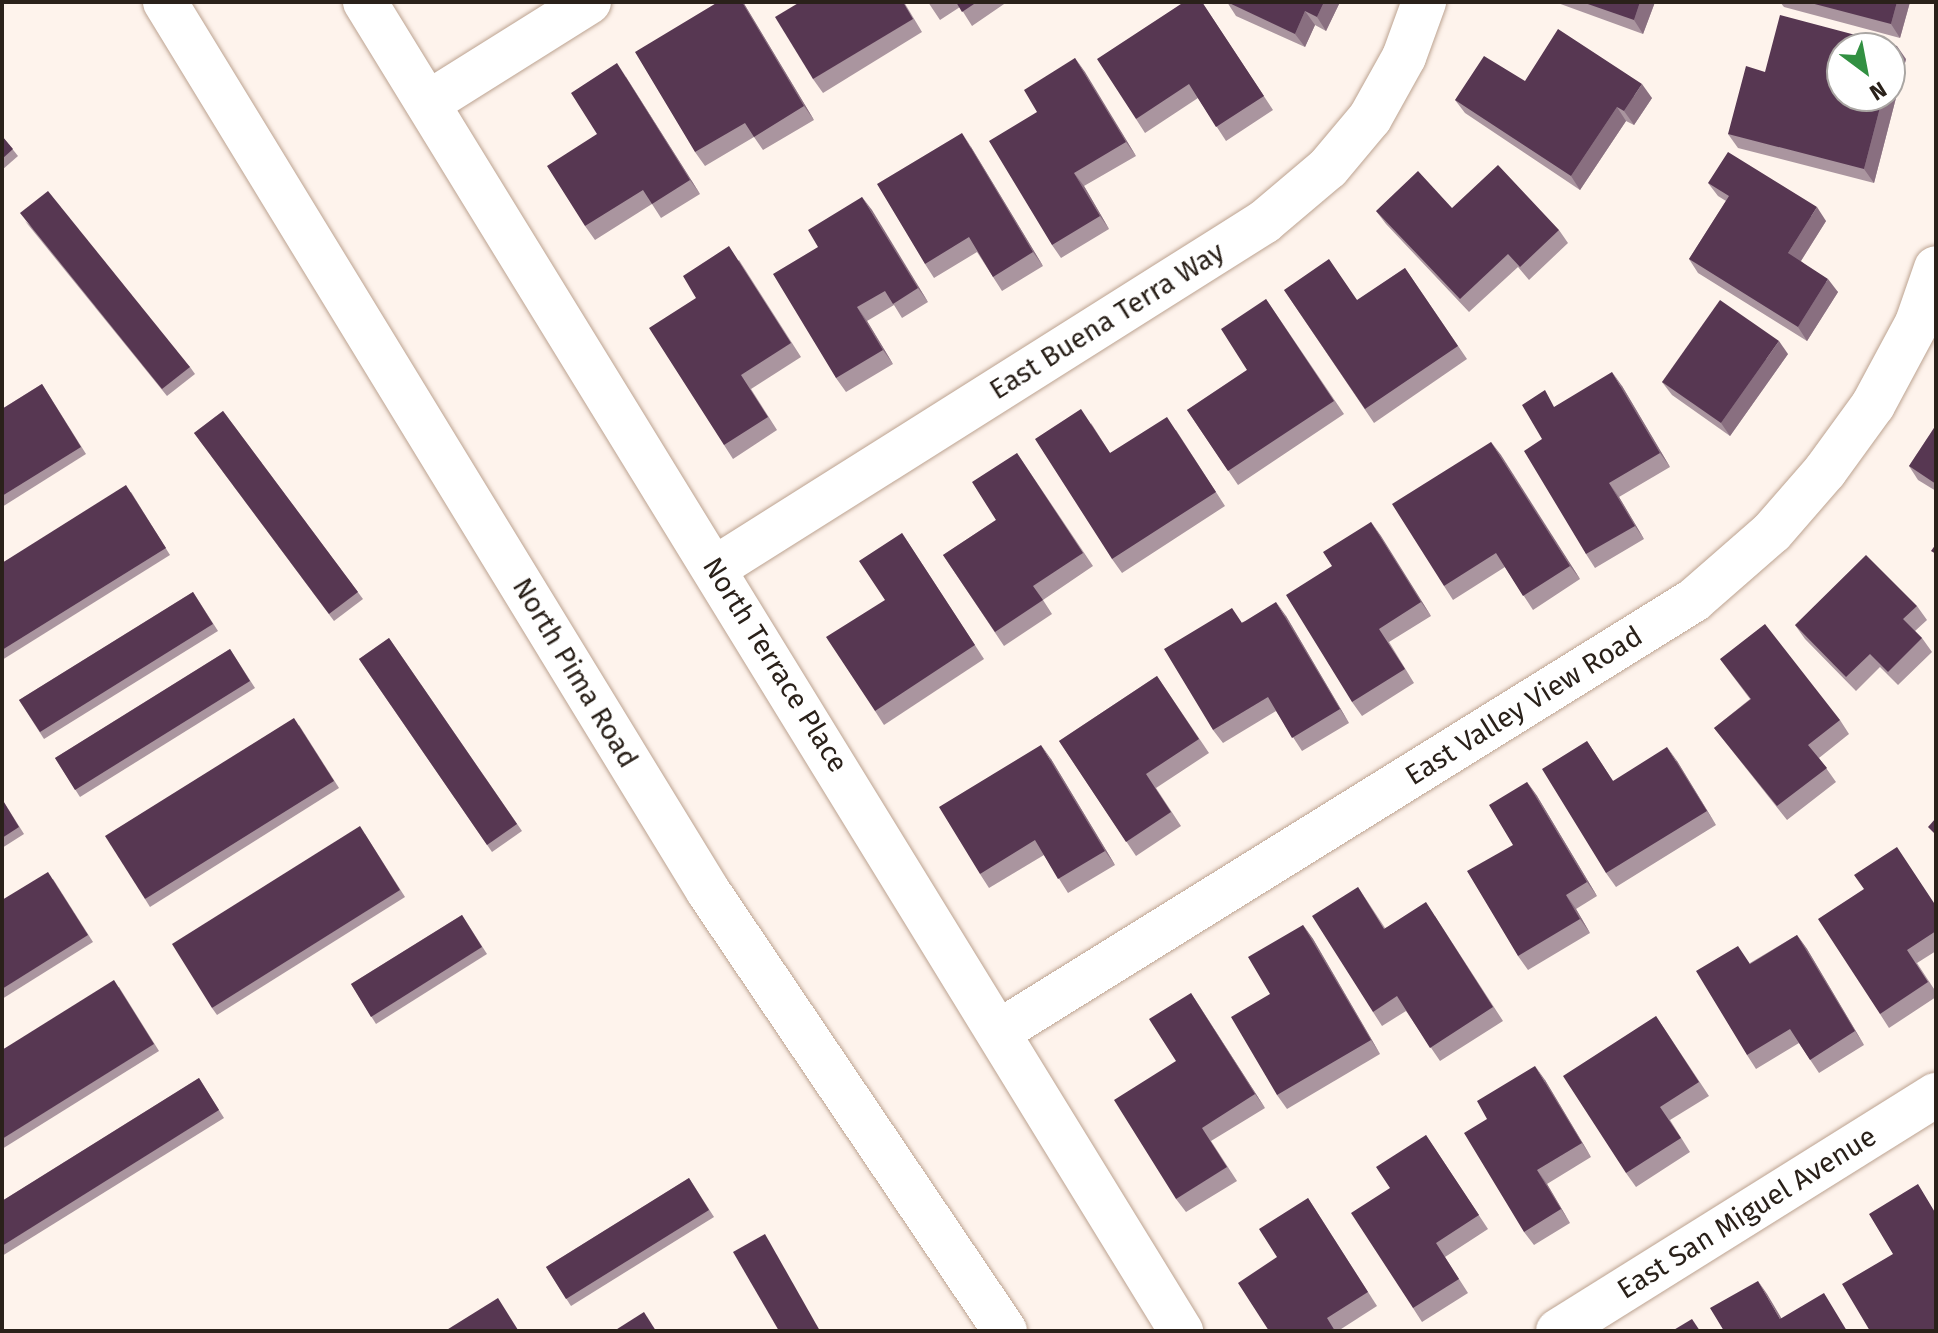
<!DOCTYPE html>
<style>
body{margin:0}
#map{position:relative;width:1938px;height:1333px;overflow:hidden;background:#fef3ec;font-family:"Fira Sans",sans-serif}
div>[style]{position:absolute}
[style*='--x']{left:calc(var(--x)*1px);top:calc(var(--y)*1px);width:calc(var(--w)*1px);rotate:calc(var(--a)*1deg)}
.roads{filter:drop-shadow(0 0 2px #bca391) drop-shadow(0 0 2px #bca391)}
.minor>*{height:44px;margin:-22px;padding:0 22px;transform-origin:22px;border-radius:22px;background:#fff}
.secondary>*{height:44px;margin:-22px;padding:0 22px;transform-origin:22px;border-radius:22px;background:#fff}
.wall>*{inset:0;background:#aa959f}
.shaded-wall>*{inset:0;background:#896f80}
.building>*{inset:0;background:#573752}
span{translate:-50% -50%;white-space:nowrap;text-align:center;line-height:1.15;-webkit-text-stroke:8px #fff;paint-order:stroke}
.street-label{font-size:28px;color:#2a211a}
.frame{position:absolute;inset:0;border:4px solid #2a211a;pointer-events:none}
.north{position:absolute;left:1826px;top:32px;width:80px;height:80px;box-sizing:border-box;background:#fff;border:2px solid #aaa6a3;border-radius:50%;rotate:148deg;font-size:22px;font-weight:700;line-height:32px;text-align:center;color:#2a211a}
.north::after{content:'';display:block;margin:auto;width:28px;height:36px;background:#329042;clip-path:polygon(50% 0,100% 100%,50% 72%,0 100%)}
</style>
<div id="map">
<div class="roads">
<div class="minor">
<i style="--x:365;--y:2;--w:1560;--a:58.45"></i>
<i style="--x:428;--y:103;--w:190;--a:-32.1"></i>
<i style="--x:715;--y:568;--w:649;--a:-32.22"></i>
<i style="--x:1264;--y:222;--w:84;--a:-40.2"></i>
<i style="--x:1328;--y:168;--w:65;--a:-50"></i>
<i style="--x:1370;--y:118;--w:70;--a:-60.9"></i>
<i style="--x:1404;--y:57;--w:59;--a:-70"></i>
<i style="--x:1000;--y:1031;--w:817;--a:-31.84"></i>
<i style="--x:1694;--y:600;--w:103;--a:-41.1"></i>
<i style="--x:1772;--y:532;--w:81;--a:-49"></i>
<i style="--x:1825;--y:471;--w:82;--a:-54"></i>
<i style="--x:1873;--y:405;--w:93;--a:-61.8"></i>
<i style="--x:1917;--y:323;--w:58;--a:-70.9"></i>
<i style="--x:1558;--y:1331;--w:446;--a:-32"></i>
</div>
<div class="secondary">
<i style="--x:165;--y:2;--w:1042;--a:58.58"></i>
<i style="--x:708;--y:891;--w:531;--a:55.98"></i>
</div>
</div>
<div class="wall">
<i style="clip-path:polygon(718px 2px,743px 2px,814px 120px,763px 150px,754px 137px,705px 166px,695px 152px)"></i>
<i style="clip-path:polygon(800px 2px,904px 2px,922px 32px,823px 93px,813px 79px)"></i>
<i style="clip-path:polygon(928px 2px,1007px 2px,972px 26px,960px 7px,940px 20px)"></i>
<i style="clip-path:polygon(1202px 2px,1273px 110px,1226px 141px,1198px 98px,1145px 133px,1136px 119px)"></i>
<i style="clip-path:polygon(1227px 2px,1340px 2px,1326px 31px,1315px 25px,1305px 47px,1236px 16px)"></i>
<i style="clip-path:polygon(1555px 2px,1655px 2px,1643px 34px)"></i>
<i style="clip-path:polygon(1780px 2px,1910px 2px,1900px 38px,1784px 7px)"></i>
<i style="clip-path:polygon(1075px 58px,1136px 156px,1084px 186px,1109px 229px,1061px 258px,1052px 245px,1037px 112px)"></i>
<i style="clip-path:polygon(1906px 59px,1874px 183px,1738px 148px,1728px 134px)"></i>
<i style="clip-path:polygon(626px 77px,700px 194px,661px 218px,652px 204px,595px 240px,585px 226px,597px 134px)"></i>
<i style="clip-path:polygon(1525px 81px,1652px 98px,1634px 125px,1626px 121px,1580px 190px,1465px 113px,1455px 100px)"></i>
<i style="clip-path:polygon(2px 136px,18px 156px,2px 170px)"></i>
<i style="clip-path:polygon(971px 147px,1043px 266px,1002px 291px,977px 252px,934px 278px,925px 264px)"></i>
<i style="clip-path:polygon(1708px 183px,1826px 221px,1801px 261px,1838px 292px,1807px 341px,1698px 273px,1689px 259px,1726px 201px,1718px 196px)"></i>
<i style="clip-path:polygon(862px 197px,928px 302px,902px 318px,894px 305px,867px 321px,893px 364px,846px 392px,836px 378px,818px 247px)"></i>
<i style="clip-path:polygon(1452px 208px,1559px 230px,1568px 243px,1529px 280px,1518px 267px,1469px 312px,1386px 224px,1376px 211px)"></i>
<i style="clip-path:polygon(25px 221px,190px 367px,195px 374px,167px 396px)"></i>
<i style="clip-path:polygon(739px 260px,801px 357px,751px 389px,777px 430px,733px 459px,724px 445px,696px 298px)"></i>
<i style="clip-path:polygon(1405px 268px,1467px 359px,1374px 423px,1284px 290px,1358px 300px)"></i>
<i style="clip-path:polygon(1266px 299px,1344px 414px,1238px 485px,1187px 410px,1247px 370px)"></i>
<i style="clip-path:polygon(1788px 354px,1730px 436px,1672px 395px,1662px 382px)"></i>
<i style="clip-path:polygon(42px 384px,86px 454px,2px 507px,2px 409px)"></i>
<i style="clip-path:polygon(1622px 386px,1670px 467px,1619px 497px,1644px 539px,1595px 568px,1586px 554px,1542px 439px,1556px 406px)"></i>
<i style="clip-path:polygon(223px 411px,363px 599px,334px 621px,194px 433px)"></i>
<i style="clip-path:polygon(1091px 423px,1110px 453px,1176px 430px,1225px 506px,1122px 573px,1112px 559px)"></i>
<i style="clip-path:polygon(1936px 425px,1936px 491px,1918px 480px,1909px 466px)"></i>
<i style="clip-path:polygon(1491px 442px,1580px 579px,1533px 610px,1505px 567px,1453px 600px,1444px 586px)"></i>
<i style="clip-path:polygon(1017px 453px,1093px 566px,1043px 600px,1052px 614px,1004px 646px,943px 555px,996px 520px)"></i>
<i style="clip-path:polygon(131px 492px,170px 555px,2px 660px,2px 563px)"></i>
<i style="clip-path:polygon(1371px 522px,1431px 616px,1389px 642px,1414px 683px,1362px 716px,1352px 702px,1332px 566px)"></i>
<i style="clip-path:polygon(902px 533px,984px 659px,884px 725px,875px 711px,885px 600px)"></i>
<i style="clip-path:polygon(193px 592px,218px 631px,44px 739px,19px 700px)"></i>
<i style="clip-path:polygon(1917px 606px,1927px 620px,1915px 631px,1922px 638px,1932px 652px,1898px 685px,1880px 667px,1856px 691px,1805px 639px,1795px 625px)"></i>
<i style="clip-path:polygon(1286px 616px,1349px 723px,1302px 751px,1276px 711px,1223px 743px,1213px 730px,1242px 622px)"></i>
<i style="clip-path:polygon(389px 638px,522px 831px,492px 852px,359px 659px)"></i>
<i style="clip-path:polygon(230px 649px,255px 688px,80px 797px,55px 758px)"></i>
<i style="clip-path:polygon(1720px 659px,1840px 720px,1849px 734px,1819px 758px,1836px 782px,1787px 820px,1714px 728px,1750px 699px)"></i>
<i style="clip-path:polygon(1157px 676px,1209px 753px,1156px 788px,1181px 826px,1136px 856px,1059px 741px)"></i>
<i style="clip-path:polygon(299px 725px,339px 788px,150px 907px,145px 899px)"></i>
<i style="clip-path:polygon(1587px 741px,1613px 781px,1677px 761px,1716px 825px,1616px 887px,1606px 873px)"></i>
<i style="clip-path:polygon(1051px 759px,1115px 865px,1068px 893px,1044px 855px,989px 888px,980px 874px)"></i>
<i style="clip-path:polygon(1527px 782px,1537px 796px,1597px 896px,1576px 909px,1590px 933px,1528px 970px,1518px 956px,1513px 845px)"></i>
<i style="clip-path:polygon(2px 799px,24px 834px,2px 848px)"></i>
<i style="clip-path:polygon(365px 834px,405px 897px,217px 1015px,212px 1008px)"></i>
<i style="clip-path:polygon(53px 879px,93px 942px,2px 999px,2px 900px)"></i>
<i style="clip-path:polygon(1358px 887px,1385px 928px,1435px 916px,1503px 1021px,1440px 1061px,1406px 1011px,1382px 1026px,1373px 1012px)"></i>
<i style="clip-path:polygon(1864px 889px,1936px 905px,1936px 951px,1917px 963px,1936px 992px,1936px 997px,1889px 1028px,1880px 1014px)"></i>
<i style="clip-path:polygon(462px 915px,487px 954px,376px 1024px,351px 984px)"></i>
<i style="clip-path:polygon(1303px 925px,1313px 939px,1380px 1054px,1287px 1109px,1277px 1095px,1270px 994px)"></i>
<i style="clip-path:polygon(1797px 935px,1807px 949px,1864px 1045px,1819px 1073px,1799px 1043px,1756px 1069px,1747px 1055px,1750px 963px)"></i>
<i style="clip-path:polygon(119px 987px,159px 1051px,2px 1149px,2px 1050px)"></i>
<i style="clip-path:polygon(1191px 993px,1265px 1108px,1211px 1141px,1237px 1181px,1186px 1212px,1176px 1199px,1176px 1061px)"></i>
<i style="clip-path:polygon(1656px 1016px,1709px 1096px,1670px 1120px,1690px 1152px,1636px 1187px,1626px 1173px)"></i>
<i style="clip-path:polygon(199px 1078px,224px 1118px,2px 1256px,2px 1201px)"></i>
<i style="clip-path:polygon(1545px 1080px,1591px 1157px,1547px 1184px,1570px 1223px,1534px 1245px,1524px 1232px)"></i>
<i style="clip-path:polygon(1426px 1135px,1488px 1229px,1445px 1257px,1468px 1293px,1422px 1322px,1413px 1308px,1390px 1188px)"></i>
<i style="clip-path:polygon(689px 1178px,714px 1217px,571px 1306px,546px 1267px)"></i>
<i style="clip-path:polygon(1308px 1198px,1377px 1306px,1338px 1331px,1269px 1331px)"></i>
</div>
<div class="shaded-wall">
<i style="clip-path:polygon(742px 2px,743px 2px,814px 120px,804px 106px)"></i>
<i style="clip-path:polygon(1324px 2px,1340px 2px,1326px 31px,1317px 17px)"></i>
<i style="clip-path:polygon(1640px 2px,1655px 2px,1643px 34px,1634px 20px)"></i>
<i style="clip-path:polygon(1897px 2px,1910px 2px,1900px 38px,1891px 24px)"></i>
<i style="clip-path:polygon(1305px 11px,1315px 25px,1305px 47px,1295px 34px)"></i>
<i style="clip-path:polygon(1897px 46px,1906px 59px,1874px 183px,1864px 169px,1883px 96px,1890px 96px,1890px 71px)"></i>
<i style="clip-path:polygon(1075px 58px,1085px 72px,1136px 156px,1126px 142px)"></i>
<i style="clip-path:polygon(617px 63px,626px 77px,700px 194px,690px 180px)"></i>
<i style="clip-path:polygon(1642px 84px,1652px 98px,1634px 125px,1624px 111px)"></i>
<i style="clip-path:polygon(1617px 107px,1626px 121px,1580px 190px,1571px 176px)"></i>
<i style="clip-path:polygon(962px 133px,971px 147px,1043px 266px,1033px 252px)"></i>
<i style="clip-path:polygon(1074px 173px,1084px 186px,1109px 229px,1100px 216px)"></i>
<i style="clip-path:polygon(862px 197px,872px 210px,928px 302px,918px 288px)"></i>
<i style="clip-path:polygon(1817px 207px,1826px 221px,1797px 267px,1788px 253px)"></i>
<i style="clip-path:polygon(1828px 279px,1838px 292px,1807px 341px,1798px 327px)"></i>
<i style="clip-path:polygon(857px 307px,867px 321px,893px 364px,883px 350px)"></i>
<i style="clip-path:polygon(1779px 341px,1788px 354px,1730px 436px,1721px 423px)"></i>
<i style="clip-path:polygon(1612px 372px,1622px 386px,1670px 467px,1660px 453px)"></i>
<i style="clip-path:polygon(1491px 442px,1501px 455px,1580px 579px,1570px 566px)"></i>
<i style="clip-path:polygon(1609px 483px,1619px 497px,1644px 539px,1635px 526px)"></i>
<i style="clip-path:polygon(1371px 522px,1381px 536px,1431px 616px,1421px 602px)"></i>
<i style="clip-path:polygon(1276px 602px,1286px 616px,1349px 723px,1340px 709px)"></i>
<i style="clip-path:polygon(1041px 745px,1051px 759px,1115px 865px,1105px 851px)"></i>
<i style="clip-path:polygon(1667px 747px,1677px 761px,1716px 825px,1707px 811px)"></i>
<i style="clip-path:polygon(1527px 782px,1537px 796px,1597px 896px,1587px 882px)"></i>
<i style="clip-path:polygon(1566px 895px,1576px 909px,1590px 933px,1580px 919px)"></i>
<i style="clip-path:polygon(1303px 925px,1313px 939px,1380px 1054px,1371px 1040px)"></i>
<i style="clip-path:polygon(1797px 935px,1807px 949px,1864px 1045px,1855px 1031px)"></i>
<i style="clip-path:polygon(1191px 993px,1200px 1007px,1265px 1108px,1255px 1094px)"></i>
<i style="clip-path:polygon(1535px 1066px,1545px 1080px,1591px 1157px,1582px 1143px)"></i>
<i style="clip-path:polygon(1537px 1170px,1547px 1184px,1570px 1223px,1561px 1209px)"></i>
<i style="clip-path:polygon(1758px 1281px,1767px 1294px,1789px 1331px,1780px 1319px)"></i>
</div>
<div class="building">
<i style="clip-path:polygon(718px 2px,742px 2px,804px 106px,754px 137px,745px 123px,695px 152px,635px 52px)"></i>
<i style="clip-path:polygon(800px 2px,903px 2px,913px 19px,813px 79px,775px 17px)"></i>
<i style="clip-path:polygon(956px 2px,977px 2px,962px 12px)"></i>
<i style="clip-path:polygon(1184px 2px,1202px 2px,1264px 96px,1216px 127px,1189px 84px,1136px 119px,1097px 59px)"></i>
<i style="clip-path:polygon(1227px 2px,1324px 2px,1317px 17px,1305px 11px,1295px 34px)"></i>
<i style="clip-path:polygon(1582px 2px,1640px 2px,1634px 20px)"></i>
<i style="clip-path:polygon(1807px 2px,1897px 2px,1891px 24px)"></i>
<i style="clip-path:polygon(1780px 15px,1897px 46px,1890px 71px,1890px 48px,1842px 48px,1842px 96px,1883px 96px,1864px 169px,1728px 134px,1746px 66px,1765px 72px)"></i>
<i style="clip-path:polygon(1558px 29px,1642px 84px,1624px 111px,1617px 107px,1571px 176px,1455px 100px,1484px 56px,1525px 81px)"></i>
<i style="clip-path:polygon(1075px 58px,1126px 142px,1074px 173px,1100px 216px,1052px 245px,989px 141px,1037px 112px,1024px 90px)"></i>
<i style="clip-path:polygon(617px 63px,690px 180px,652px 204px,643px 190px,585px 226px,547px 166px,597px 134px,571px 93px)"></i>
<i style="clip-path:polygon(962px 133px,1033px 252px,993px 277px,969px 237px,925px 264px,877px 184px)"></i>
<i style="clip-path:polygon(2px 136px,13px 149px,2px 159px)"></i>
<i style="clip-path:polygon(1728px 152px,1817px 207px,1788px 253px,1828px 279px,1798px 327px,1689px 259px,1729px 196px,1708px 183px)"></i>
<i style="clip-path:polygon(1498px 165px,1559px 230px,1520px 267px,1508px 254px,1460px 299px,1376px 211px,1418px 171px,1452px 208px)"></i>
<i style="clip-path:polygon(48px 191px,190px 367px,162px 389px,20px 213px)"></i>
<i style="clip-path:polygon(862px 197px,918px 288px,893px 304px,885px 291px,857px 307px,883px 350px,836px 378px,773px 274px,818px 247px,808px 230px)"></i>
<i style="clip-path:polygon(729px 246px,791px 343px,741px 375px,768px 417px,724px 445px,649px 328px,696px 298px,683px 276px)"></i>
<i style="clip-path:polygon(1329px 259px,1357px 300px,1405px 268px,1458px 346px,1365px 409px,1284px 290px)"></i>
<i style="clip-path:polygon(1266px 299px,1334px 401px,1228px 471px,1187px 410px,1247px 370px,1221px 329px)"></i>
<i style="clip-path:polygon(1720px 300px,1779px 341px,1721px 423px,1662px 382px)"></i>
<i style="clip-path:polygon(1612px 372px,1660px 453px,1609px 483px,1635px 526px,1586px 554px,1524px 451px,1542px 439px,1522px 405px,1545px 390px,1554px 407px)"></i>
<i style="clip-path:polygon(42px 384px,81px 447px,2px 496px,2px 409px)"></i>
<i style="clip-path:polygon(1081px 409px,1110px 453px,1167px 417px,1216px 492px,1112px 559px,1035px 439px)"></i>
<i style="clip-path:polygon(223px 411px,358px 592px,329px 614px,194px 433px)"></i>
<i style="clip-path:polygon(1936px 425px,1936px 484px,1909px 466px)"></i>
<i style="clip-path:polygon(1491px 442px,1570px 566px,1523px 596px,1496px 553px,1444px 586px,1392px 504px)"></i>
<i style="clip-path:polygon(1017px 453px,1083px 553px,1033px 586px,1043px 600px,995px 632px,943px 555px,996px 520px,972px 482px)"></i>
<i style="clip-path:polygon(126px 485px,166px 548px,2px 650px,2px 563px)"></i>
<i style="clip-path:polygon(1371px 522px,1421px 602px,1379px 629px,1405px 669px,1352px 702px,1286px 595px,1332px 566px,1323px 552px)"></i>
<i style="clip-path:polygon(902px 533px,975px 645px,875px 711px,826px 637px,885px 600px,859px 561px)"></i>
<i style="clip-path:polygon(1936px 544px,1936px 554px,1931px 551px)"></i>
<i style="clip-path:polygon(1866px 555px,1917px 606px,1903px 619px,1922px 638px,1888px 672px,1870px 654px,1846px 677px,1795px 625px)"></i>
<i style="clip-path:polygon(193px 592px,213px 624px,40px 732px,19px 700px)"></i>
<i style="clip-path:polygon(1276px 602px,1340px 709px,1292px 738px,1268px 697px,1213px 730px,1164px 649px,1232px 608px,1242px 623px)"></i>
<i style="clip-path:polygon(1765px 624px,1840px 720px,1808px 745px,1827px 768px,1777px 806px,1714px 728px,1751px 699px,1720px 659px)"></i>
<i style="clip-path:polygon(389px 638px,517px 824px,487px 845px,359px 659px)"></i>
<i style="clip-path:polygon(230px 649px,250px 681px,75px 790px,55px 758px)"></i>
<i style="clip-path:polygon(1157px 676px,1199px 739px,1146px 774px,1171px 812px,1126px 842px,1059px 741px)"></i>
<i style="clip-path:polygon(294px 718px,334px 781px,145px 899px,105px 836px)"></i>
<i style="clip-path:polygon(1587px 741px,1613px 781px,1667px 747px,1707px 811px,1606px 873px,1542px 769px)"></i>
<i style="clip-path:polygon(1041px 745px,1105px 851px,1058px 879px,1035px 840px,980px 874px,939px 807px)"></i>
<i style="clip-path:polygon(1527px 782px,1587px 882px,1566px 895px,1580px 919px,1518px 956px,1467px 871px,1513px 845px,1489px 805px)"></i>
<i style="clip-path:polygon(2px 799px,19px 827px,2px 838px)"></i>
<i style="clip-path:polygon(1936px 818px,1936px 835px,1928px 827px)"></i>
<i style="clip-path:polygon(360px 826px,400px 890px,212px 1008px,172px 944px)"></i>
<i style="clip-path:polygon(1897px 847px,1936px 906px,1936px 931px,1907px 950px,1928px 982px,1880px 1014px,1818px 919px,1864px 889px,1854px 875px)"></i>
<i style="clip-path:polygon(48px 872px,88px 935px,2px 989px,2px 900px)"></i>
<i style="clip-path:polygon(1358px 887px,1384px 929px,1426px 902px,1493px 1007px,1430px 1048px,1397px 996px,1373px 1012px,1312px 916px)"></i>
<i style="clip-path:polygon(462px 915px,482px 947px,371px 1017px,351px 984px)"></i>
<i style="clip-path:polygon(1303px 925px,1371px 1040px,1277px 1095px,1231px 1017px,1270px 994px,1248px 957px)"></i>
<i style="clip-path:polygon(1797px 935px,1855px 1031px,1810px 1060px,1790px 1029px,1747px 1055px,1696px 971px,1738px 946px,1750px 964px)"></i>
<i style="clip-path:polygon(114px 980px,154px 1044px,2px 1139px,2px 1050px)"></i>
<i style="clip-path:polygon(1191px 993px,1255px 1094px,1202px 1128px,1227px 1167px,1176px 1199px,1114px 1100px,1176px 1061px,1149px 1019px)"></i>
<i style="clip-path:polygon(1656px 1016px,1699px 1082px,1660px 1107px,1681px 1138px,1626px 1173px,1563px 1076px)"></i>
<i style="clip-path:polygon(1535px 1066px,1582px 1143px,1537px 1170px,1561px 1209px,1524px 1232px,1464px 1133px,1487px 1119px,1477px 1101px)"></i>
<i style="clip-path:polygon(199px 1078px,219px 1110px,2px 1246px,2px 1201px)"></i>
<i style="clip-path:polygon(1426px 1135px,1479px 1215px,1436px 1243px,1459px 1279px,1413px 1308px,1351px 1213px,1390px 1188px,1376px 1167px)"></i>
<i style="clip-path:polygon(689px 1178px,709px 1210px,566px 1299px,546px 1267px)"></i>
<i style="clip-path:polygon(1918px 1184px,1936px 1214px,1936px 1331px,1870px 1331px,1842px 1284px,1893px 1254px,1869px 1214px)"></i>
<i style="clip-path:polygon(1308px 1198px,1368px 1292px,1327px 1318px,1335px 1331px,1269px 1331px,1238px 1283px,1277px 1257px,1259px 1229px)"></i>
<i style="clip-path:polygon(765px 1234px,820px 1331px,779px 1331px,733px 1252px)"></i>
<i style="clip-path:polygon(1758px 1281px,1780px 1319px,1824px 1293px,1847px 1331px,1724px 1331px,1710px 1308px)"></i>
<i style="clip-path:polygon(498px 1298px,518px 1330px,515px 1331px,445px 1331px)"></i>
<i style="clip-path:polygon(644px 1312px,656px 1331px,614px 1331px)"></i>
<i style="clip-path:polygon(1692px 1319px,1700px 1331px,1672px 1331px)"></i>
</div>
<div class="street-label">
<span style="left:1107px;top:321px;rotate:-32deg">East Buena Terra Way</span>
<span style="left:775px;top:665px;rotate:58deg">North Terrace Place</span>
<span style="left:575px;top:673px;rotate:59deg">North Pima Road</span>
<span style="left:1524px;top:706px;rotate:-32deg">East Valley View Road</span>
<span style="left:1747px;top:1213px;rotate:-32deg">East San Miguel Avenue</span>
</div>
<div class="frame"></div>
<div class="north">N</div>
</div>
